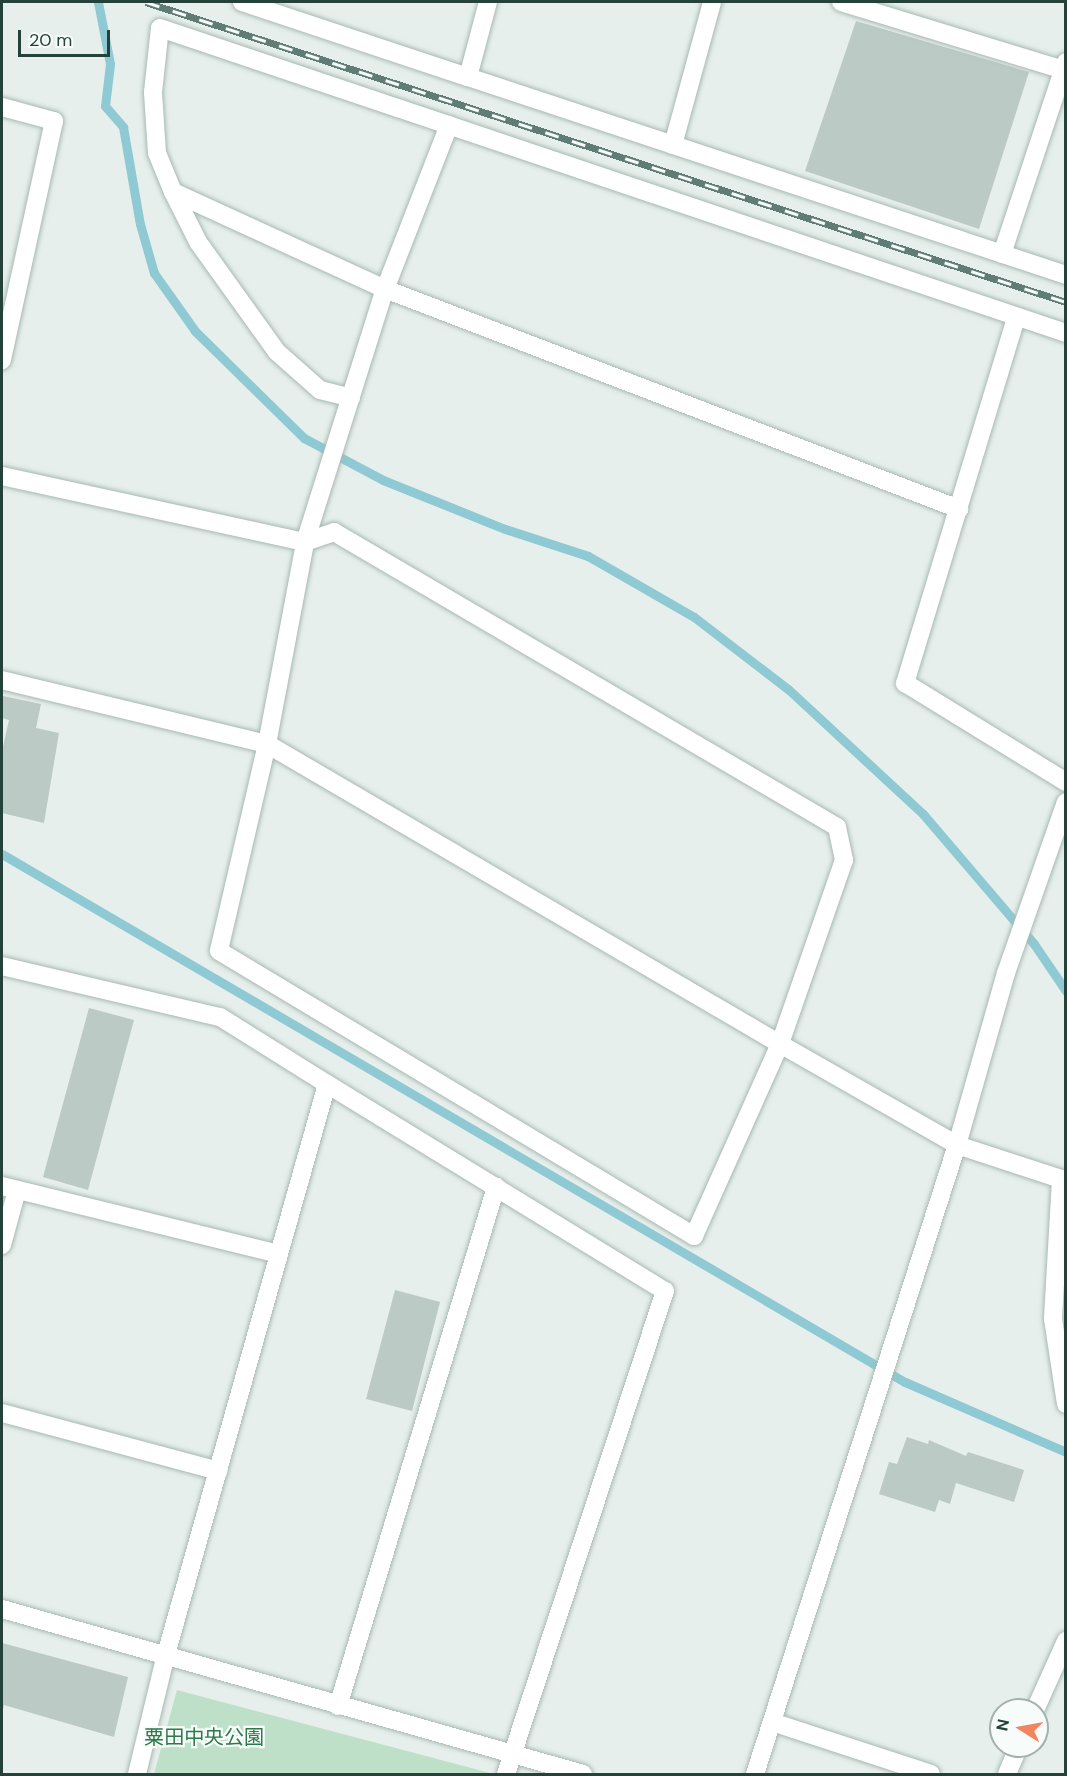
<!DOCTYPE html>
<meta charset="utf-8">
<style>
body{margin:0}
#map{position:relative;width:1067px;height:1776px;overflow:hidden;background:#e6efeb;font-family:"DM Sans","Noto Sans JP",sans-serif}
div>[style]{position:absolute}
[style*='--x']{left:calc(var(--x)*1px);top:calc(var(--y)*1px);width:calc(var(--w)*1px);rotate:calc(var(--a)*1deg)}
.green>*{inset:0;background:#bfe0c8}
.stream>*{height:9px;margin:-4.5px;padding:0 4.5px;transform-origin:4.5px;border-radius:4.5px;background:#8ec9d4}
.building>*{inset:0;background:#bbcac4}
.roads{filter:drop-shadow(0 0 2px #a8b8b2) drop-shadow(0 0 2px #a8b8b2)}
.minor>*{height:18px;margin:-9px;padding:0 9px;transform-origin:9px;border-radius:9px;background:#fff}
.tertiary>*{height:18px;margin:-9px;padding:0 9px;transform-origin:9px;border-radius:9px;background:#fff}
.rail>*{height:7px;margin-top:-3.5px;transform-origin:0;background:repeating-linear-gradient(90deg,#f7fbf9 0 14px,#5f7d75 0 28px);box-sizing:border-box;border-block:2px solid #5f7d75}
span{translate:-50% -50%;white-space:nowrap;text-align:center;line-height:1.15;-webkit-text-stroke:4.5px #f7fbf9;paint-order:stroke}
.park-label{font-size:20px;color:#2d7a4b}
.frame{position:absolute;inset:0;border:3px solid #24423a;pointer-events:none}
.north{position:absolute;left:989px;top:1698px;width:60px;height:60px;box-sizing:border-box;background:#f7fbf9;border:2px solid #a3b1ad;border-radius:50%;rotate:281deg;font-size:16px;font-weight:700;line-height:24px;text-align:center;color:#24423a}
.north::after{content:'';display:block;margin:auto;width:21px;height:27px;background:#f4845f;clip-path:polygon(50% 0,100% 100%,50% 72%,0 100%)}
.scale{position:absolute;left:18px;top:30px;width:92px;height:27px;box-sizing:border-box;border:3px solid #24423a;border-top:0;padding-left:8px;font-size:18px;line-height:21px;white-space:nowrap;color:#24423a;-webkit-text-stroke:4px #f7fbf9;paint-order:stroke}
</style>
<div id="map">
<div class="green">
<i style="clip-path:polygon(177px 1690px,494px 1774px,154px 1774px)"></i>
</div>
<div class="stream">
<i style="--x:98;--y:2;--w:63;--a:79"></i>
<i style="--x:110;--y:64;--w:42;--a:96.8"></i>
<i style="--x:105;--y:106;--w:28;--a:49"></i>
<i style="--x:123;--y:127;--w:98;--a:80.1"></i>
<i style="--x:140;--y:224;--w:51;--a:74.1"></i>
<i style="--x:154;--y:273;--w:71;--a:54.7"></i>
<i style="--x:195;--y:331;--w:153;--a:44.5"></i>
<i style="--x:304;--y:438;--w:89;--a:28"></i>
<i style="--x:383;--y:480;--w:131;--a:21.9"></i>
<i style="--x:505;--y:529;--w:87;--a:18"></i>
<i style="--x:588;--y:556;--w:122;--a:29.9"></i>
<i style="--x:694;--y:617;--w:118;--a:37.5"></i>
<i style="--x:788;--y:689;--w:184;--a:42.8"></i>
<i style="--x:923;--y:814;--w:171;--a:49.5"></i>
<i style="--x:1034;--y:944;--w:57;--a:55.8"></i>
<i style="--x:2;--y:854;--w:1046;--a:30.32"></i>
<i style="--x:905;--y:1382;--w:176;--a:23.5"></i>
</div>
<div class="building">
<i style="clip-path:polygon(856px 21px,1029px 72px,979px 229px,805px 171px)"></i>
<i style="clip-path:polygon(3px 696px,41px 704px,36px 728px,59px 733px,44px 823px,2px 813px,2px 751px,9px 720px,2px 718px)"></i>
<i style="clip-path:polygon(89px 1008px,134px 1020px,88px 1190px,43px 1177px)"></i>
<i style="clip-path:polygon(395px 1290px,440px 1302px,412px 1411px,366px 1399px)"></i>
<i style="clip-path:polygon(907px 1437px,928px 1444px,929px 1440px,966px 1456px,968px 1452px,1024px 1470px,1014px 1502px,956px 1483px,950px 1504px,939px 1500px,935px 1512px,879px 1494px,889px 1462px,897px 1464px)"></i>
<i style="clip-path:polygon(2px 1643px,128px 1677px,114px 1737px,4px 1705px,2px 1713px)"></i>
</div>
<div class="roads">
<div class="minor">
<i style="--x:242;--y:2;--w:238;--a:18.4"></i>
<i style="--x:468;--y:77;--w:78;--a:-75.1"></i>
<i style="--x:841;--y:2;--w:232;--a:17"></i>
<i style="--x:468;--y:77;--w:630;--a:18.32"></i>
<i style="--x:2;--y:107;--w:54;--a:15.1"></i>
<i style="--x:54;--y:121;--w:245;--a:102.3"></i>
<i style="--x:449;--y:125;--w:176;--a:111.3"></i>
<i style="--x:385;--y:289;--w:615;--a:20.97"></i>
<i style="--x:673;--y:145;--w:148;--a:-74.7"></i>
<i style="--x:173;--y:192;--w:56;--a:63.4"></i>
<i style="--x:198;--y:242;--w:135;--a:54.3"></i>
<i style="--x:277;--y:352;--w:57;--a:41.5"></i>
<i style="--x:320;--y:390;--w:32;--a:14"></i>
<i style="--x:1002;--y:254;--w:202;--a:-71.6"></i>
<i style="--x:1016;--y:318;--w:382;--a:106.9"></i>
<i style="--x:905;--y:683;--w:189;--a:31.6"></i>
<i style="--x:2;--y:476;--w:310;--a:12.3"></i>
<i style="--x:305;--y:542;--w:265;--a:-72.5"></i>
<i style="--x:385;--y:289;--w:233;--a:-155.4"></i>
<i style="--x:173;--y:192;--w:42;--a:-112.3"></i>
<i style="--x:157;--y:153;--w:61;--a:-93.8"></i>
<i style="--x:153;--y:92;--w:64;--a:-83.8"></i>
<i style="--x:160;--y:28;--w:956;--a:18.61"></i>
<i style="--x:2;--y:680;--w:273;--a:13.6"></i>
<i style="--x:267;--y:744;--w:212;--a:103.1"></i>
<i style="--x:219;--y:951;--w:554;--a:30.96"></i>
<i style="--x:694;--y:1236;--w:210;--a:-65.9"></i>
<i style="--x:780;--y:1044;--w:594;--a:-149.68"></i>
<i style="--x:267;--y:744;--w:206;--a:-79.3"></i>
<i style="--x:305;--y:542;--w:31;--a:-19"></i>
<i style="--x:334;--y:532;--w:583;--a:30.39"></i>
<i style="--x:837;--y:827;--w:34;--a:78"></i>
<i style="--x:844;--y:860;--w:195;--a:109.2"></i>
<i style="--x:780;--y:1044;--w:204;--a:29.7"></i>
<i style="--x:957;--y:1145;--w:109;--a:18.1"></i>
<i style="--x:2;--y:966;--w:224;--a:13.2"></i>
<i style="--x:220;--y:1017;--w:126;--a:32.1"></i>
<i style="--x:1066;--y:1179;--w:5;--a:180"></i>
<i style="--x:1061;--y:1179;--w:140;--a:93.3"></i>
<i style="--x:1053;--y:1319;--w:86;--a:81.3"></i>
<i style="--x:2;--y:1186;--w:285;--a:13.8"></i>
<i style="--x:2;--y:1245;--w:57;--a:-74.7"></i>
<i style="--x:2;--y:1413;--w:224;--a:15"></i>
<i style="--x:338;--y:1706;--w:543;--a:-73.07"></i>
<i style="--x:1035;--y:1710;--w:76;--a:-65.8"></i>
<i style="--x:772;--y:1722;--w:167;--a:18.1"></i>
<i style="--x:137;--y:1774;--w:119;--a:-76.4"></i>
<i style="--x:165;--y:1658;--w:596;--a:-74.24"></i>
<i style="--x:327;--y:1084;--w:396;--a:31.5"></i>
<i style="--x:665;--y:1291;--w:508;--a:108.22"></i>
<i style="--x:1007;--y:1774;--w:30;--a:-67"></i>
</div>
<div class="tertiary">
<i style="--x:2;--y:1609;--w:604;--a:15.85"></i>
<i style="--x:755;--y:1774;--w:661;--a:-72.2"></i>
<i style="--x:957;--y:1145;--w:179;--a:-74.1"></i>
<i style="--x:1006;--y:973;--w:181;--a:-70.7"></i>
</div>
</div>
<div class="rail">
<i style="--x:146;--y:2;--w:968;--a:18.06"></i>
</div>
<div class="park-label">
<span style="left:204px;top:1737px">粟田中央公園</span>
</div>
<div class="frame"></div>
<div class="north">N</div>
<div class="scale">20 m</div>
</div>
